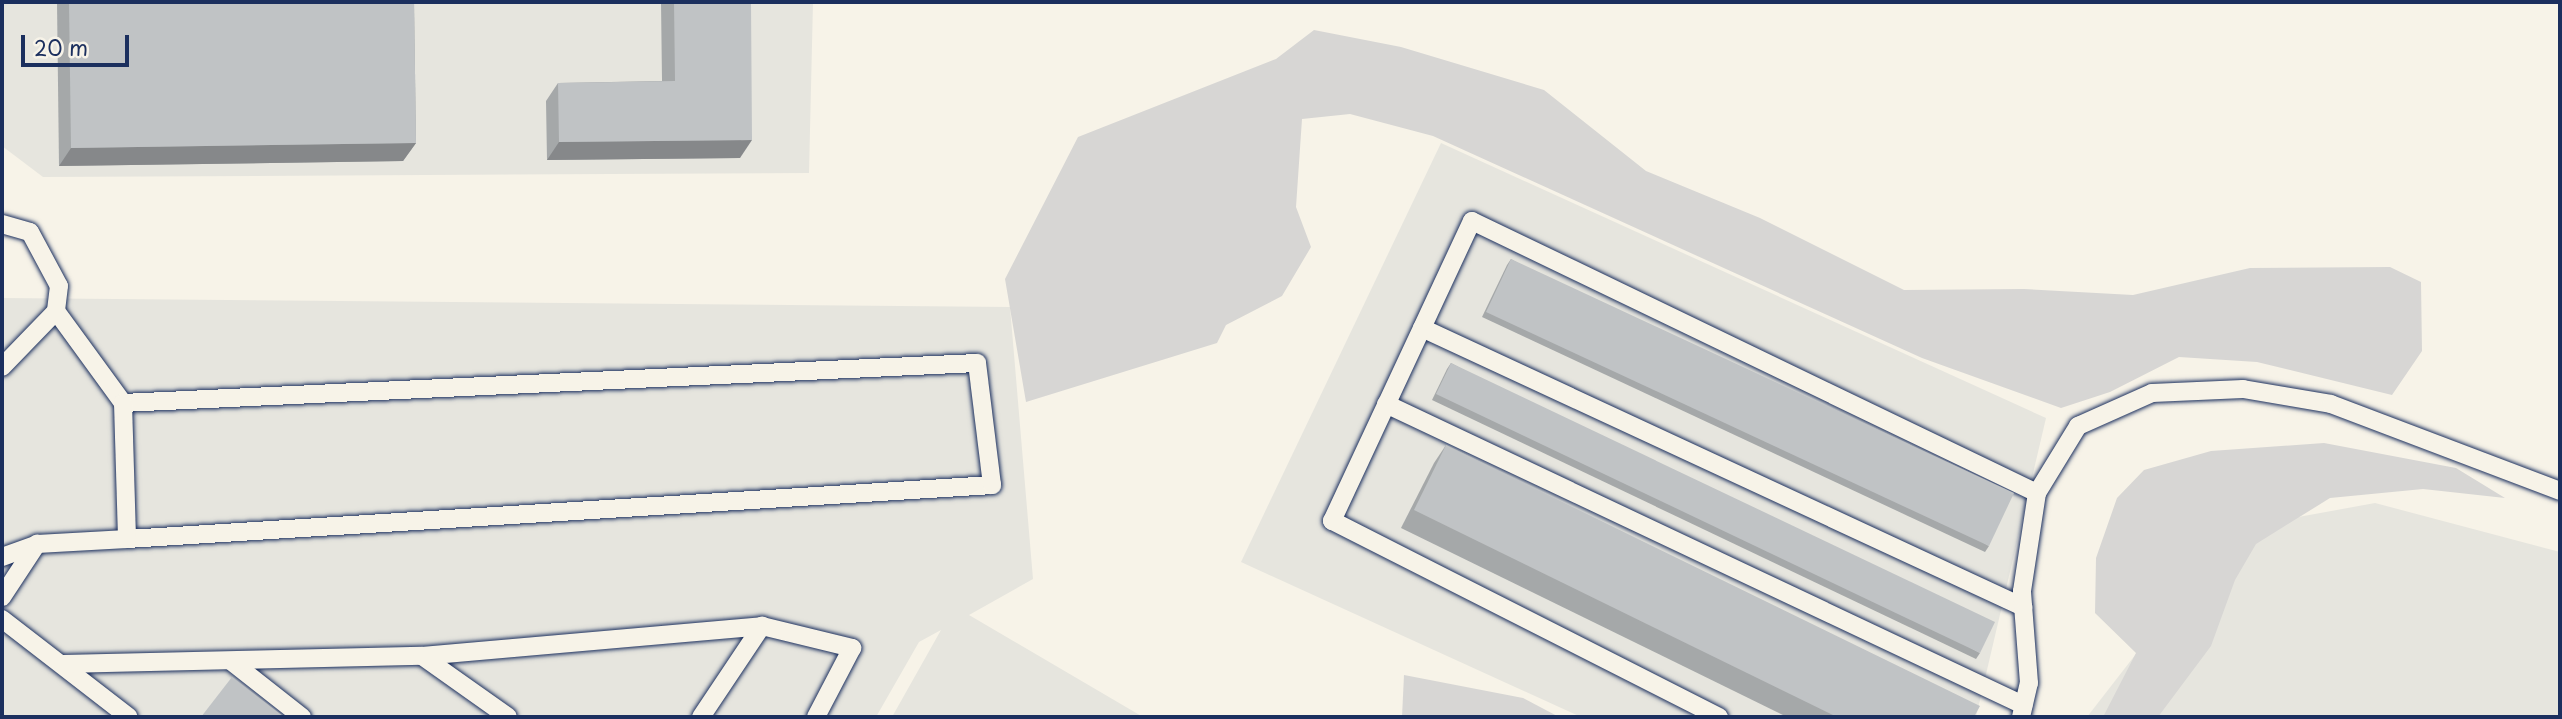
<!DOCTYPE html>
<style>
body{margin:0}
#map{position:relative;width:2562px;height:719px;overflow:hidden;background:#f7f3e8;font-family:"Playpen Sans",sans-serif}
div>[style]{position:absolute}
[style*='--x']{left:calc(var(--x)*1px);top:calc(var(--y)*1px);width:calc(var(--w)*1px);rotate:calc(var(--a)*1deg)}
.built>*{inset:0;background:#e6e5de}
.green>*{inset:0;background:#d7d6d4}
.roads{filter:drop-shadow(0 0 2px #1b2f5e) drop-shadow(0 0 2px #1b2f5e)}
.lane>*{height:18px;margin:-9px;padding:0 9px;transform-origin:9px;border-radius:9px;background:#f7f3e8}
.wall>*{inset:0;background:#a5a8a9}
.shaded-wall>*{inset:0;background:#86888a}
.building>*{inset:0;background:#c0c3c5}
span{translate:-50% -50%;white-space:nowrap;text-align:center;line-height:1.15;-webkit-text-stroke:5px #f7f3e8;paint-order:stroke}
.frame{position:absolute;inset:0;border:4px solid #1b2f5e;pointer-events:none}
.scale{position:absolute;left:21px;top:35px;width:108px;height:32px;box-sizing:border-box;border:4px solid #1b2f5e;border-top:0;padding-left:9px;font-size:21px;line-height:24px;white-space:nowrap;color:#1b2f5e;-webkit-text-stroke:5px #f7f3e8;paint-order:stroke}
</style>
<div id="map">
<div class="built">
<i style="clip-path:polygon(2px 2px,813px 2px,809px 173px,43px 177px,2px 146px)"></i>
<i style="clip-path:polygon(1441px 143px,2046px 418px,1976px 717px,1581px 717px,1241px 562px)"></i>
<i style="clip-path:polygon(2px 298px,1010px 307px,1033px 579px,969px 615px,1143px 717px,892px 717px,941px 630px,919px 642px,876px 717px,2px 717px)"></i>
<i style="clip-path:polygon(2375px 503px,2560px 552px,2560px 717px,2087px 717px,2233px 529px)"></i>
</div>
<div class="green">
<i style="clip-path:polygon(1314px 30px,1401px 47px,1544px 90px,1646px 171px,1760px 218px,1904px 290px,2024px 289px,2133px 295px,2250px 268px,2390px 267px,2421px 282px,2422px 351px,2392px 395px,2257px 362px,2179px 357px,2110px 392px,2061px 408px,1922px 358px,1433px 136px,1350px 114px,1302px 119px,1296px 207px,1311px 247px,1282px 296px,1226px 325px,1217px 343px,1026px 402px,1005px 279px,1078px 137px,1276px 59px)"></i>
<i style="clip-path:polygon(2324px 443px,2456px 468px,2505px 498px,2423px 489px,2330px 498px,2256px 544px,2235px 580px,2211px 646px,2158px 717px,2103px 717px,2136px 653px,2095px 613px,2096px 558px,2117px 498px,2144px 470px,2211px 451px)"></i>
<i style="clip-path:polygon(1404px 675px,1523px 698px,1559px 717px,1402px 717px)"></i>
</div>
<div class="roads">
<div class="lane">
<i style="--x:2;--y:224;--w:29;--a:16"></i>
<i style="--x:30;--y:232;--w:61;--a:61.8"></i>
<i style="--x:59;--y:286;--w:25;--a:97"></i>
<i style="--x:1422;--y:328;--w:663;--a:24.9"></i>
<i style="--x:2;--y:367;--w:78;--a:-46"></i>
<i style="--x:56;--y:311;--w:114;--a:53.9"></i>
<i style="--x:1386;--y:404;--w:705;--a:25.29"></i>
<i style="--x:2;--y:557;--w:37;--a:-20"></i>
<i style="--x:2;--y:597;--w:64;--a:-56.6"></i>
<i style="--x:37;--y:544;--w:90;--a:-3.2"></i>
<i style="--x:127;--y:539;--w:867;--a:-3.57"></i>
<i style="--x:992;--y:485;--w:123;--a:-97"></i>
<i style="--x:977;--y:363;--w:855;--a:177.32"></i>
<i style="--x:123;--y:403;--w:136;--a:88.3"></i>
<i style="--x:2;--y:619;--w:160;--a:37.7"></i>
<i style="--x:422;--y:656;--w:105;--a:35.3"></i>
<i style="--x:232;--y:662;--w:89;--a:38.2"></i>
<i style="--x:63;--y:664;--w:359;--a:-1.3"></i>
<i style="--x:422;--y:656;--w:341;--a:-5"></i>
<i style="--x:762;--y:626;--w:93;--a:13.7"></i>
<i style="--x:852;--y:648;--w:78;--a:117.6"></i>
<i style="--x:701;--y:717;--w:110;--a:-56.2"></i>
<i style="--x:1719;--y:717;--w:434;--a:-153.1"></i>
<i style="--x:1332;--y:521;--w:331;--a:-65"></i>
<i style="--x:1472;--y:221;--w:627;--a:25.71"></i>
<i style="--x:2021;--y:717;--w:35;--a:-77"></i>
<i style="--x:2029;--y:683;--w:92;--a:-94.4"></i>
<i style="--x:2022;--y:591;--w:99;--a:-81.3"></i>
<i style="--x:2037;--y:493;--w:79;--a:-58.5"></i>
<i style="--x:2078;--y:426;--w:81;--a:-24"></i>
<i style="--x:2152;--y:393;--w:91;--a:-2.5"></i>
<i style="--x:2243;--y:389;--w:89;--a:9.7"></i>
<i style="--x:2331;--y:404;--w:245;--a:20.8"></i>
</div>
</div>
<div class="wall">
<i style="clip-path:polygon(57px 2px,414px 2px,416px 143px,403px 161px,59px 166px)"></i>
<i style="clip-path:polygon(661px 2px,751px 2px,740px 158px,547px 160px,546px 101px,558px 83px,662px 81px)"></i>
<i style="clip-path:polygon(1511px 259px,1989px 546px,1985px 552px,1482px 317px,1507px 265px)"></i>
<i style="clip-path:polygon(1451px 363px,1980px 653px,1976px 659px,1432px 400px,1447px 369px)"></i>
<i style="clip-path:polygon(1446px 445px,1974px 717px,1787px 717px,1401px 528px,1434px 463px)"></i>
</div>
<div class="shaded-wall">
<i style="clip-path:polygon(752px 140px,740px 158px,547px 160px,559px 142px)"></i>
<i style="clip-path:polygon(416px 143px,403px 161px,59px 166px,71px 148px)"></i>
</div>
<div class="building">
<i style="clip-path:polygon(69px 2px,414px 2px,416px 143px,71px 148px)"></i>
<i style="clip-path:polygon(674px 2px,751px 2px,752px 140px,559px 142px,558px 83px,675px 81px)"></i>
<i style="clip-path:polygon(1511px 259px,2014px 493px,1989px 546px,1486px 312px)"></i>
<i style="clip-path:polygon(1451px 363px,1995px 622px,1980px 653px,1436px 394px)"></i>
<i style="clip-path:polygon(1446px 445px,1980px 706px,1974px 717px,1837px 717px,1414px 510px)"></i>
<i style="clip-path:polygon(232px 677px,284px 717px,201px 717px)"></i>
</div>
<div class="frame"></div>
<div class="scale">20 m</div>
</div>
